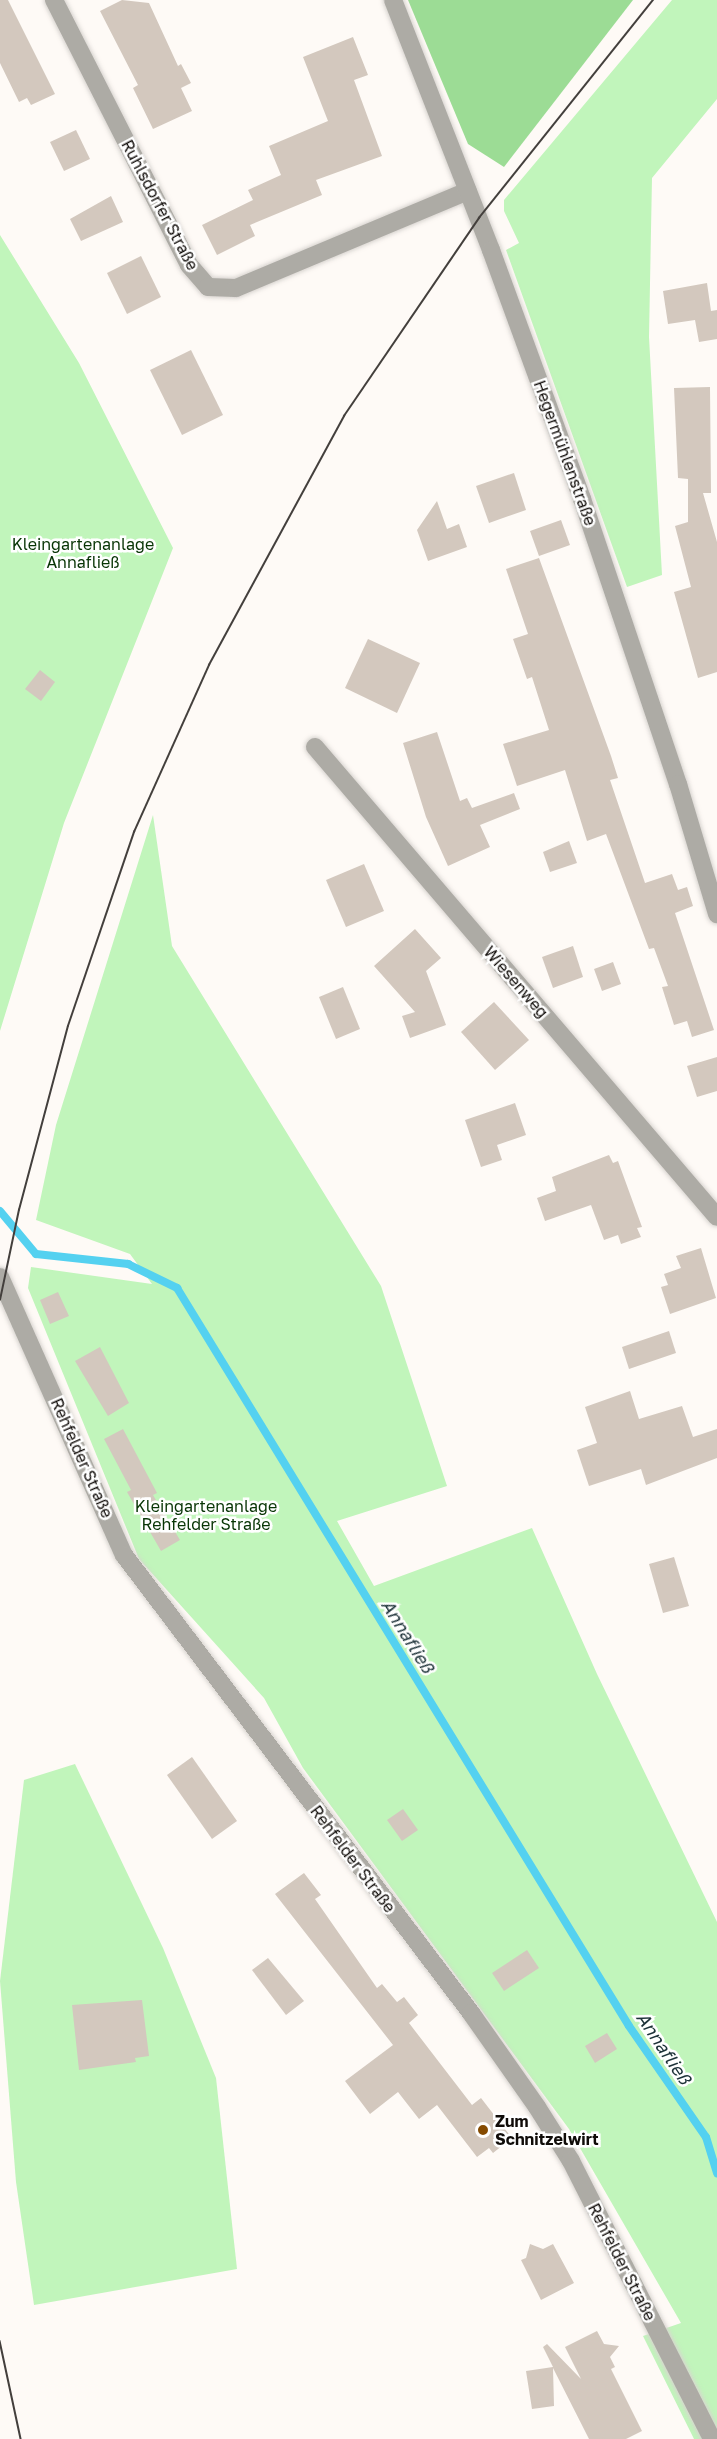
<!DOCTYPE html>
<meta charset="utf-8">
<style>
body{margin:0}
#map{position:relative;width:717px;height:2439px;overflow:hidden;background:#fefaf6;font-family:"Golos Text",sans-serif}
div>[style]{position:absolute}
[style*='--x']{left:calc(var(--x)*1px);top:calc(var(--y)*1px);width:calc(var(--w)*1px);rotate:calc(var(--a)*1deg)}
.green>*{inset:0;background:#c1f5bb}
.forest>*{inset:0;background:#9cdc95}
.stream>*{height:8px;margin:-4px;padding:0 4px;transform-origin:4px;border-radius:4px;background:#54d1f0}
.building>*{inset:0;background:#d3c8be}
.roads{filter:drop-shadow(0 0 2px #d8d4d0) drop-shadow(0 0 2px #d8d4d0)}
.street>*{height:18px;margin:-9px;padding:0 9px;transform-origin:9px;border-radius:9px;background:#adaba5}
.tram>*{height:1.5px;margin:-0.75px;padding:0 0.75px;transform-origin:0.75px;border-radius:0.75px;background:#433f3c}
.dots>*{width:16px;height:16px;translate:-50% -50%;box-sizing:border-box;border:3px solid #fff;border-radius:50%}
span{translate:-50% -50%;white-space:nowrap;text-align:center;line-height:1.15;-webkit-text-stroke:5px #fff;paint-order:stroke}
.street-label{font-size:16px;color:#100c09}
.park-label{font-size:16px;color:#073404}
.poi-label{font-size:16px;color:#100c09;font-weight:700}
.left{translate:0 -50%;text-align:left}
.water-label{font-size:18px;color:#1d3238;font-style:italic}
</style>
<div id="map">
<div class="green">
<i style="clip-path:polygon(672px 0,717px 0,717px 99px,652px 178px,649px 337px,662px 575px,627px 587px,506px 250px,519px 243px,504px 211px,504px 200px)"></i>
<i style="clip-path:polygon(0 235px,79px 363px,173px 548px,64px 823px,0 1031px)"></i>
<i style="clip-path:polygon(153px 815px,172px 946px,381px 1286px,447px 1486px,337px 1521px,374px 1586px,532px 1528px,597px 1674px,717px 1922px,717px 2439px,694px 2439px,643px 2336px,681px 2323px,569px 2129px,303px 1768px,264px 1698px,139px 1559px,28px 1288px,31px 1267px,152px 1284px,130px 1254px,36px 1220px,56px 1125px)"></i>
<i style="clip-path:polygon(75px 1764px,163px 1948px,216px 2078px,237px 2269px,34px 2305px,16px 2182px,0 1981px,24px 1780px)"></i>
</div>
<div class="forest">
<i style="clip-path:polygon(408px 0,633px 0,504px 167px,468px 144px)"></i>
</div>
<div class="stream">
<i style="--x:0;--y:1211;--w:56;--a:50.1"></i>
<i style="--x:36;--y:1254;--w:93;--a:6.2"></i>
<i style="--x:128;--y:1264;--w:55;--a:26.1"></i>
<i style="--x:177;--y:1288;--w:865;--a:58.51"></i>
<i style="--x:629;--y:2026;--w:135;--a:55.3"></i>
<i style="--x:706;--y:2137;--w:38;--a:73"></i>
</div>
<div class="building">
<i style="clip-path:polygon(0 0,8px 0,55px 94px,31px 105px,27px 98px,19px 102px,0 63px)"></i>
<i style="clip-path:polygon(122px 0,149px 3px,178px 66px,181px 64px,191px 83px,181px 88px,192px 111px,153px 129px,133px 88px,138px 85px,100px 11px)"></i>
<i style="clip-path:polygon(353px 37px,368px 75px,354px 80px,382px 156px,316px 180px,322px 195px,250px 225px,255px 236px,217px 255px,202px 225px,253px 200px,248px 190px,281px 175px,269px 146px,328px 121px,303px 57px)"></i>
<i style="clip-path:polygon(76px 130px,90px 159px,64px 171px,50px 142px)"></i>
<i style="clip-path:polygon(111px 196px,123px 222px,81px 241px,70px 219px)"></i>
<i style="clip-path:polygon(141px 256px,161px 297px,127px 314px,107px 273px)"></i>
<i style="clip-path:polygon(707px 283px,711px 311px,717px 310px,717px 339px,699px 342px,695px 320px,668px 324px,663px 291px)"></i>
<i style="clip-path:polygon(191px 350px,223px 415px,182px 435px,150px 370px)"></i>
<i style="clip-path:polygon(710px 387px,711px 493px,703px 493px,717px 542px,717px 672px,698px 678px,674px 592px,691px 587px,675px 526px,688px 522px,688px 479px,678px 478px,674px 388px)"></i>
<i style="clip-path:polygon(514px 473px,526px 510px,489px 523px,476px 486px)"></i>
<i style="clip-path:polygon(437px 501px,447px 529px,459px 524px,467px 547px,428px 561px,417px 530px)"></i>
<i style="clip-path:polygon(561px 520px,570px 545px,539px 556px,530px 531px)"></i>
<i style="clip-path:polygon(539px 558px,611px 756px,618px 778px,610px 780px,645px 883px,672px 874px,678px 890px,687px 887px,693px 906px,675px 913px,714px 1030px,692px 1037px,687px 1021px,674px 1025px,662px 987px,668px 986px,654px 948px,649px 949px,606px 834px,587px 841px,565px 770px,517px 786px,503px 744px,549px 730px,532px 677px,527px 679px,513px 639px,528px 634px,506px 569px)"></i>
<i style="clip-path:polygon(368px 639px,420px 663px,397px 713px,345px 688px)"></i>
<i style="clip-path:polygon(40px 670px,55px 682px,41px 701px,25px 689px)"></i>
<i style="clip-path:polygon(437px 732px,460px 801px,467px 798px,472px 808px,514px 793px,520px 809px,480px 825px,490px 847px,448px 866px,426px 817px,403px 743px)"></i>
<i style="clip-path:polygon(569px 841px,577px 863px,550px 872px,543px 852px)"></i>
<i style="clip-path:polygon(364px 864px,384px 911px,346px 927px,326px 880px)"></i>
<i style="clip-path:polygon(415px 929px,441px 958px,426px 971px,446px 1025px,410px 1038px,402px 1016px,415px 1012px,374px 966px)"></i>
<i style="clip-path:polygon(573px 946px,583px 977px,553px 988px,542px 957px)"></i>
<i style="clip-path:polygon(613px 962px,621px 984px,602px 991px,594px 969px)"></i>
<i style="clip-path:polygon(343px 987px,360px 1029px,336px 1039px,319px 997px)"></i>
<i style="clip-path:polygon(494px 1002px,529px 1040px,495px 1070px,461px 1032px)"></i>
<i style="clip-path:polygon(717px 1057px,717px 1091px,697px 1097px,687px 1066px)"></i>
<i style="clip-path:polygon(515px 1103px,526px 1135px,497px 1145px,502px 1160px,481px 1167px,465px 1120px)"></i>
<i style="clip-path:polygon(609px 1155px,613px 1163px,618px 1161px,642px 1227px,637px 1228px,641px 1237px,621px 1244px,618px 1235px,604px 1240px,591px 1205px,545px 1221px,537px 1198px,556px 1191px,552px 1177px)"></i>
<i style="clip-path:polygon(701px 1248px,716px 1298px,670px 1314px,661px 1287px,668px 1285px,664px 1274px,681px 1268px,676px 1256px)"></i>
<i style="clip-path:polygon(58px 1292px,69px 1316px,50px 1324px,40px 1300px)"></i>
<i style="clip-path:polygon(669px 1331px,676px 1353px,629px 1369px,622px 1347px)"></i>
<i style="clip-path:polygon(100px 1347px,129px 1403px,108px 1416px,75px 1361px)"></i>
<i style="clip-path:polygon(630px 1391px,639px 1419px,682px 1406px,693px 1437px,717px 1429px,717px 1458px,646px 1485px,641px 1469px,589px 1486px,577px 1450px,597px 1443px,585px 1407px)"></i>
<i style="clip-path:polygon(123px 1429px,157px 1493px,153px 1495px,180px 1540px,161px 1551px,127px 1492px,131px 1490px,104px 1439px)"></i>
<i style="clip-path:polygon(674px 1557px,689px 1606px,663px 1613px,649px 1564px)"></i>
<i style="clip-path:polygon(192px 1757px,237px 1821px,212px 1839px,167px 1775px)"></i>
<i style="clip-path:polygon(403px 1809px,418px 1830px,402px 1841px,387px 1820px)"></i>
<i style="clip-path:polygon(304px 1873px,321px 1895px,315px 1899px,377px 1988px,382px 1984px,397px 2002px,404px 1997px,418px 2015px,409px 2023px,472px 2105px,481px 2098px,512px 2138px,493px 2153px,489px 2148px,477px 2157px,437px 2105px,419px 2119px,398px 2092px,370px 2114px,345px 2081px,393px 2045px,275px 1894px)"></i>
<i style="clip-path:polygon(527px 1950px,539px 1968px,504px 1991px,492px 1973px)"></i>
<i style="clip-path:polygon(268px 1958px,304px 2001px,286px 2015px,252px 1970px)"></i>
<i style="clip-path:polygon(142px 2000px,149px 2056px,135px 2058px,136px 2062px,79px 2070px,72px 2005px)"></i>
<i style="clip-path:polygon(607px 2033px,617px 2049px,595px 2063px,585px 2046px)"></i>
<i style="clip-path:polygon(530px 2244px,543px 2249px,553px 2244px,574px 2283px,541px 2300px,521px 2260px,526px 2258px)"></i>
<i style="clip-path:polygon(597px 2331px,604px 2344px,619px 2346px,610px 2357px,615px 2367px,611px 2369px,642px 2431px,626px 2439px,589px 2439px,553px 2368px,554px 2406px,532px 2409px,526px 2371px,553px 2367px,543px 2347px,547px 2344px,581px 2379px,565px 2347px)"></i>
</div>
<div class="roads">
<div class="street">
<i style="--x:54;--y:0;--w:297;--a:63"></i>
<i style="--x:189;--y:265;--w:29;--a:49"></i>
<i style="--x:208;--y:287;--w:28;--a:2"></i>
<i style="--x:236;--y:288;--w:251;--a:-22.7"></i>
<i style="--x:393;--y:0;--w:269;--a:68.6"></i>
<i style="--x:491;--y:250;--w:265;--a:69.9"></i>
<i style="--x:582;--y:499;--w:301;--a:71.4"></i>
<i style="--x:678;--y:784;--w:136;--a:73.3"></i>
<i style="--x:315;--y:747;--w:618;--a:49.46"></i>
<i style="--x:0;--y:1277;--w:304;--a:66"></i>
<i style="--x:124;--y:1555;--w:575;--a:52.85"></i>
<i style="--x:471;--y:2013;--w:115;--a:54.9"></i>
<i style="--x:537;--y:2107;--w:64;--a:57.8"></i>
<i style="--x:571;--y:2161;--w:312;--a:63.1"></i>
</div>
</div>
<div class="tram">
<i style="--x:0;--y:1300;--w:92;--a:-78.1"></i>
<i style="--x:19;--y:1210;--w:190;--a:-75.1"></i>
<i style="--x:68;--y:1026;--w:205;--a:-71.2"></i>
<i style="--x:134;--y:832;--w:183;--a:-65.8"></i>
<i style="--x:209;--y:665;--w:283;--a:-61.5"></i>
<i style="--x:344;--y:416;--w:240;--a:-55.7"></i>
<i style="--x:479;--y:218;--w:279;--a:-51.4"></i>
<i style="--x:0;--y:2341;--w:100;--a:77.9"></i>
</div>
<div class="dots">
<i style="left:483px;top:2130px;background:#854b01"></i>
</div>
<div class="street-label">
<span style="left:160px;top:205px;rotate:62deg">Ruhlsdorfer Straße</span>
<span style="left:565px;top:453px;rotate:70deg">Hegermühlenstraße</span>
<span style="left:516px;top:982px;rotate:49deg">Wiesenweg</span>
<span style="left:82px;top:1458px;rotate:66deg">Rehfelder Straße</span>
<span style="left:353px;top:1859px;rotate:53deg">Rehfelder Straße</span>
<span style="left:622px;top:2262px;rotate:63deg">Rehfelder Straße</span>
</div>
<div class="park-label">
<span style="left:83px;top:553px">Kleingartenanlage<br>Annafließ</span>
<span style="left:206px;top:1515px">Kleingartenanlage<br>Rehfelder Straße</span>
</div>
<div class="poi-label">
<span class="left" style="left:495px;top:2130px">Zum<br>Schnitzelwirt</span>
</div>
<div class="water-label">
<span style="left:408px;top:1636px;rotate:58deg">Annafließ</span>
<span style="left:664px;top:2048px;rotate:56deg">Annafließ</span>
</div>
</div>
